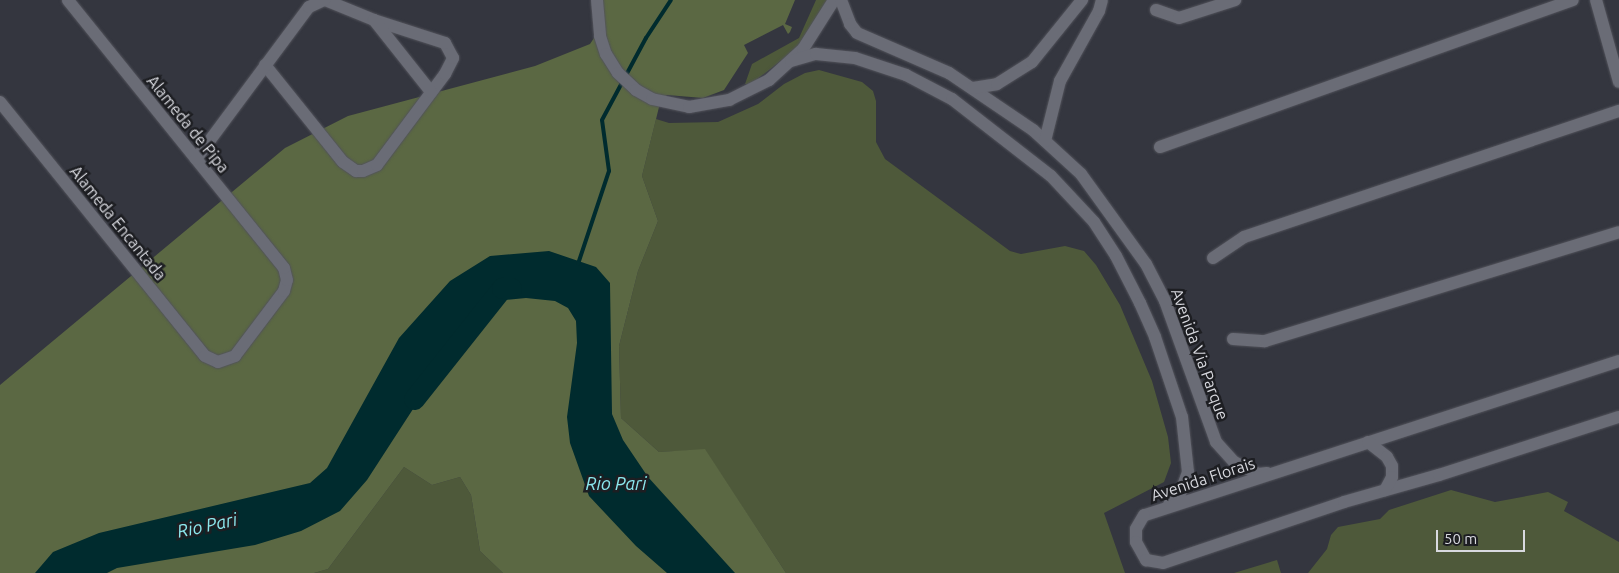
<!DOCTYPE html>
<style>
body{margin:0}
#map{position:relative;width:1619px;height:573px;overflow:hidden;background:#34363f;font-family:Ubuntu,sans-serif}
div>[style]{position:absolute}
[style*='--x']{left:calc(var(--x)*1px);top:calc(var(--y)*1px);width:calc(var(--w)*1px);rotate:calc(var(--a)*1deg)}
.green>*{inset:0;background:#4e593a}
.forest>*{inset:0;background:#5b6843}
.water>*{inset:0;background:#002b2e}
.stream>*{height:4px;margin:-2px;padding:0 2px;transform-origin:2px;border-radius:2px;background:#002b2e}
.river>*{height:21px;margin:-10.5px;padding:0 10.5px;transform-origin:10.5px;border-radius:10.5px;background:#002b2e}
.roads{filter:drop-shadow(0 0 1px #51525a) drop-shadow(0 0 1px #51525a)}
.minor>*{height:12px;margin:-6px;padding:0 6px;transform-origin:6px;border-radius:6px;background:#6a6c76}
span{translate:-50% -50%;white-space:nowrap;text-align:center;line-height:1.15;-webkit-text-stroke:5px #1d1e22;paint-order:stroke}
.street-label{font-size:16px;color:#d8d9df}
.water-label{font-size:18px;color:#8be7ed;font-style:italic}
.scale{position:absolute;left:1436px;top:530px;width:89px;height:22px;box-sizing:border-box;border:2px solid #d8d9df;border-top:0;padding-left:6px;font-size:15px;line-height:18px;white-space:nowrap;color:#d8d9df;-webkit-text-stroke:4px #1d1e22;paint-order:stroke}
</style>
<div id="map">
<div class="green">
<i style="clip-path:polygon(816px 0,828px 0,797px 48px,751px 84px,745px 84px,752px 64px,799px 38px)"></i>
<i style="clip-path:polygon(819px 70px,862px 82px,873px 91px,876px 101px,876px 142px,885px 159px,1010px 251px,1021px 254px,1065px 246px,1084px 251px,1096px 265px,1120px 305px,1152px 381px,1168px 437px,1171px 463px,1164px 482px,1104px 513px,1125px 573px,786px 573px,705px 450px,659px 452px,621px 418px,619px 346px,638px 271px,658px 221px,642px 176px,656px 119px,669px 123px,718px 122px,758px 104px,784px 84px,805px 73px)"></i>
<i style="clip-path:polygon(404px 467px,432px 485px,460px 477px,471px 495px,480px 551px,503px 573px,314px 573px,328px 569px)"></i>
<i style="clip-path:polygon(1451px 490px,1495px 502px,1548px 492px,1568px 502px,1564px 511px,1619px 542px,1619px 573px,1308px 573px,1327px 549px,1331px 535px,1338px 527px,1380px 519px,1389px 510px)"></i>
<i style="clip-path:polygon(1277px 560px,1281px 573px,1234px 573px)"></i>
</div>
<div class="forest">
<i style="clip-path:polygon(603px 0,795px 0,785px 24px,792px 27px,790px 32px,788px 34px,783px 25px,744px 45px,748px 53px,724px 90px,703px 98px,667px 95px,660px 103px,642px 176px,658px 221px,638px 271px,619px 346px,621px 418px,659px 452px,705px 449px,786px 573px,503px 573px,480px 551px,471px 495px,460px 477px,432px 485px,404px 467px,328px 569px,314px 573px,0 573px,0 385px,285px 148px,348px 116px,535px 66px,590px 44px,600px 29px)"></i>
</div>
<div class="water">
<i style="clip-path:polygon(549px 251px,596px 267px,610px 283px,612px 414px,623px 440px,648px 477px,735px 573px,667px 573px,636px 546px,589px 496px,570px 443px,567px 417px,577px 343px,576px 321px,568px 308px,555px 301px,526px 298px,495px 301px,474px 315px,367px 480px,340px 511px,301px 531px,255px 545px,117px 568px,107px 573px,35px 573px,53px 552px,99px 533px,310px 483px,327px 468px,399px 338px,450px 281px,490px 256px)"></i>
</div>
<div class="stream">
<i style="--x:578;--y:264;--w:98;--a:-71.6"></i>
<i style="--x:609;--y:171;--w:51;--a:-97.8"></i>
<i style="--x:602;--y:120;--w:93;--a:-61.8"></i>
<i style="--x:646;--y:38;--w:45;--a:-56.7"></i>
</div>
<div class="river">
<i style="--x:414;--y:399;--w:142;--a:-51.6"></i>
<i style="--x:502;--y:288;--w:9;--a:0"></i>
</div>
<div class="roads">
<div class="minor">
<i style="--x:325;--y:0;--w:53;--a:22.2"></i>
<i style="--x:597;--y:0;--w:36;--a:85"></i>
<i style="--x:600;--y:36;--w:19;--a:72"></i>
<i style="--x:606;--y:54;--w:22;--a:58"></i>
<i style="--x:618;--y:73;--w:25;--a:43"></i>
<i style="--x:636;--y:90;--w:18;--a:29"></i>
<i style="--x:652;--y:99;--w:38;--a:12"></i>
<i style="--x:689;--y:107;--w:41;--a:-9.9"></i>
<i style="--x:729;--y:100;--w:45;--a:-26.6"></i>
<i style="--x:769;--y:80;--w:46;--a:-42.4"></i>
<i style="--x:803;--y:49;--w:58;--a:-57.7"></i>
<i style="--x:841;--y:0;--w:26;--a:69"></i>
<i style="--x:850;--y:24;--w:11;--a:52"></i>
<i style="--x:857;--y:33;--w:100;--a:23.5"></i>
<i style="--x:949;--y:73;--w:102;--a:34.2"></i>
<i style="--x:1033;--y:130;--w:65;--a:42.5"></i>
<i style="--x:1081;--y:174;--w:111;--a:54.2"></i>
<i style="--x:1146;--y:264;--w:42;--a:62.8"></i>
<i style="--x:1165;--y:301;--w:150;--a:70.1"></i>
<i style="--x:1216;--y:442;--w:27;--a:48"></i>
<i style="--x:1234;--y:462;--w:28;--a:26"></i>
<i style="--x:1259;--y:474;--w:8;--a:-7"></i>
<i style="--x:1596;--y:0;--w:85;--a:74.3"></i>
<i style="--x:1156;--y:10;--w:24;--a:19"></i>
<i style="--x:1179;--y:18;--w:59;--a:-17.8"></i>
<i style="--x:791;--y:61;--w:26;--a:-16"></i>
<i style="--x:816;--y:54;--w:39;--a:6"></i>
<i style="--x:855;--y:58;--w:54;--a:18.4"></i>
<i style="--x:906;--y:75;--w:52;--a:27.6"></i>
<i style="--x:952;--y:99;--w:125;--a:37.9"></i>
<i style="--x:1051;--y:176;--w:63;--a:46.9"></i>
<i style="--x:1094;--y:222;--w:40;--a:57.1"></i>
<i style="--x:1116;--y:256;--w:53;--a:62.9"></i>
<i style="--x:1140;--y:303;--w:37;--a:66"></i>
<i style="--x:1155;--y:337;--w:84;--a:71.4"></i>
<i style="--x:1182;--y:417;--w:55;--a:83.8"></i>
<i style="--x:1188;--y:472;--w:29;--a:110"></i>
<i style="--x:1178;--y:499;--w:10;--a:151"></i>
<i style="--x:265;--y:65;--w:124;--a:51.2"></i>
<i style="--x:343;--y:162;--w:16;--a:35"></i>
<i style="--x:356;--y:171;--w:7;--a:0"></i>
<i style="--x:363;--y:171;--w:15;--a:-23"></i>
<i style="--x:377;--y:165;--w:114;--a:-53.2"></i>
<i style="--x:445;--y:74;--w:18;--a:-63"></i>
<i style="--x:453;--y:58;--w:17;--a:-118"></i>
<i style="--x:445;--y:43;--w:75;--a:-162.1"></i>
<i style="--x:374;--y:20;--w:92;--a:51.6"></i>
<i style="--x:973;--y:88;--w:24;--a:-9"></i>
<i style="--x:997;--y:84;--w:41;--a:-32.2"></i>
<i style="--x:1032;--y:62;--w:80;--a:-51.1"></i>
<i style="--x:0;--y:102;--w:326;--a:51.1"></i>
<i style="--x:205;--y:356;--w:14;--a:25"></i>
<i style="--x:218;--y:362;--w:18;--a:-19"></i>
<i style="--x:235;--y:356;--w:81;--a:-53"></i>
<i style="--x:284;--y:291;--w:11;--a:-75"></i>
<i style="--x:287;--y:280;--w:12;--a:-104"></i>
<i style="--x:284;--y:268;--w:344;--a:-128.9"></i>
<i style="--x:1045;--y:141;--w:62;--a:-76"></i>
<i style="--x:1060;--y:81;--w:80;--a:-60.9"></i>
<i style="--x:1099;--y:11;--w:11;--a:-75"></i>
<i style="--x:1160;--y:147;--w:438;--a:-19.6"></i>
<i style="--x:196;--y:159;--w:189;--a:-53.4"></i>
<i style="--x:309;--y:7;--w:17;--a:-25"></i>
<i style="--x:1213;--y:258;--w:37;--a:-34"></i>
<i style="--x:1244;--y:237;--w:396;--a:-18.6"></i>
<i style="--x:1233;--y:339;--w:32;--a:4"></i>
<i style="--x:1265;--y:341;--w:370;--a:-17.1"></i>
<i style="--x:1619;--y:361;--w:499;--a:162"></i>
<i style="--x:1144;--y:515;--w:16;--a:120"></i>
<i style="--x:1136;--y:529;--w:13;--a:90"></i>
<i style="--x:1136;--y:542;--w:21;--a:61"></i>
<i style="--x:1146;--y:560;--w:17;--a:10"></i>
<i style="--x:1163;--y:563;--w:191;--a:-18.6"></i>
<i style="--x:1344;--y:502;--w:99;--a:-15.9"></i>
<i style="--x:1439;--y:475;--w:189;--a:-17.9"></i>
<i style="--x:1368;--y:442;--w:24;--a:38"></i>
<i style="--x:1387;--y:457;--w:10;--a:61"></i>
<i style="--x:1392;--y:466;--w:11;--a:90"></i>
<i style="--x:1392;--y:477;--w:15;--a:118"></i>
</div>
</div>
<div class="street-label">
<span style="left:188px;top:124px;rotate:51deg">Alameda de Pipa</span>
<span style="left:118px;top:223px;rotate:51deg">Alameda Encantada</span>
<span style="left:1200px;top:354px;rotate:70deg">Avenida Via Parque</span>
<span style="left:1203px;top:479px;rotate:-18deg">Avenida Florais</span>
</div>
<div class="water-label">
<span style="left:616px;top:483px">Rio Pari</span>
<span style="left:207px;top:525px;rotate:-12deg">Rio Pari</span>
</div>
<div class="scale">50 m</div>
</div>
